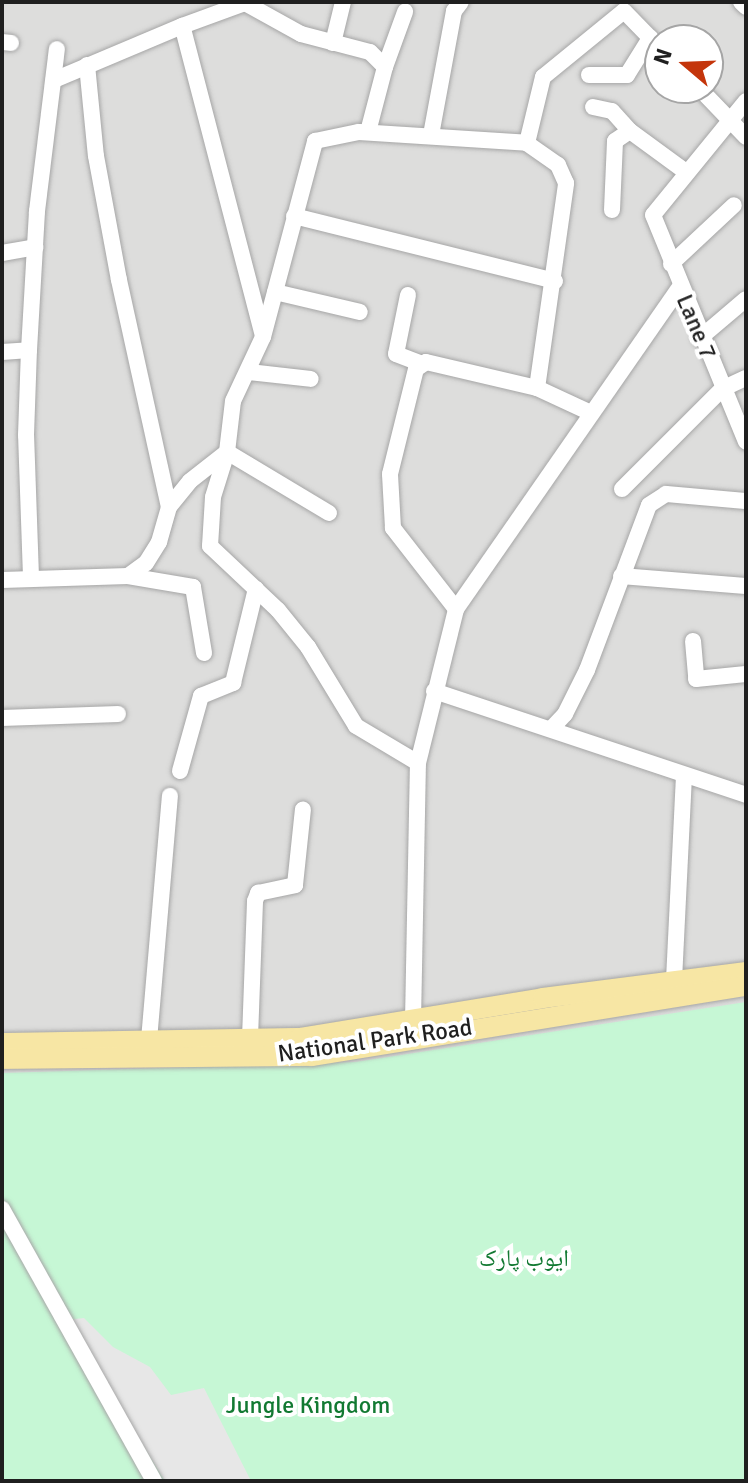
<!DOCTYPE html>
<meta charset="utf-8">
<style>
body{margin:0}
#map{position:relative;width:748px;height:1483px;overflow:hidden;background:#f0efe6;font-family:Signika,"Noto Naskh Arabic",sans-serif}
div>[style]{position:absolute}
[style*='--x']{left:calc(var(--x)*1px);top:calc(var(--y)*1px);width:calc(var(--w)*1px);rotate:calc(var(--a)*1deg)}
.residential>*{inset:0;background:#dddddc}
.park>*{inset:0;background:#c6f7d5}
.parking>*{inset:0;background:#e7e7e7}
.roads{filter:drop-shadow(0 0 2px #a6a6a6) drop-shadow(0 0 2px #a6a6a6)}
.minor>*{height:16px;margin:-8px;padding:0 8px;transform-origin:8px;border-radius:8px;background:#fff}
.major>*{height:20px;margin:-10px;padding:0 10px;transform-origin:10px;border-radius:10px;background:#f7e6a4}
span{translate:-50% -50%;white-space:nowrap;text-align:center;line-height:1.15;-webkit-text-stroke:8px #fff;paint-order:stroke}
.street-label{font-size:24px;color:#1f1f1f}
.park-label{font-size:24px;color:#127932}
.frame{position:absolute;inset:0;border:4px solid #1f1f1f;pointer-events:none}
.north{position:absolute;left:644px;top:24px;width:80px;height:80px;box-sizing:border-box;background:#fff;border:2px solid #a5a5a5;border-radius:50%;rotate:289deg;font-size:22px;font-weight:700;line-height:32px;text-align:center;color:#1f1f1f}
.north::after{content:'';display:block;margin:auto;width:28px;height:36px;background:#c4350b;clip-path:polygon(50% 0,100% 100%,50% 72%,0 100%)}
</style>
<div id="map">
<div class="residential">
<i style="clip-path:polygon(evenodd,2px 2px,746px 2px,746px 1481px,2px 1481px,2px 2px,660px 40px,708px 40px,708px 88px,660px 88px,660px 40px)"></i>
</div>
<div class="park">
<i style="clip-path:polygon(746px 1002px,746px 1481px,2px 1481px,2px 1073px,355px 1062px)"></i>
</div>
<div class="parking">
<i style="clip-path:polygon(84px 1318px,113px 1347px,150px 1367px,171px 1395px,204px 1388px,251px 1481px,165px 1481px,66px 1320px)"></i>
</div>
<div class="roads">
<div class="minor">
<i style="--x:741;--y:2;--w:7;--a:45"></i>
<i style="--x:2;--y:42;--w:9;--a:6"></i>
<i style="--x:333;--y:43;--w:42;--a:-76.3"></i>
<i style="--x:87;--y:65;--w:91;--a:84.4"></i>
<i style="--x:96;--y:156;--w:126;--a:79.5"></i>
<i style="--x:119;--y:280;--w:232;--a:77.6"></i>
<i style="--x:385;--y:67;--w:59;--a:-70"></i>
<i style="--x:589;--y:75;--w:38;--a:0"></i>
<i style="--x:627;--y:75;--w:44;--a:-58.1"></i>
<i style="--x:54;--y:80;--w:139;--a:-22.9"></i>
<i style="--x:699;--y:88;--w:68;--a:46.2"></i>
<i style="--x:746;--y:101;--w:147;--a:129.2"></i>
<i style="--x:653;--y:215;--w:245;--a:67.7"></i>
<i style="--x:593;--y:107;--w:19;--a:12"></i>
<i style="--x:612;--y:111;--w:27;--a:48"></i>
<i style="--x:630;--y:131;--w:69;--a:36.2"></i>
<i style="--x:431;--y:135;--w:126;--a:-79.5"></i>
<i style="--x:454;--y:11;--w:11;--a:-52"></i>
<i style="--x:612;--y:210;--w:69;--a:-87.5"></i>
<i style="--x:615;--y:141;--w:18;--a:-34"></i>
<i style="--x:294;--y:216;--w:269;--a:14"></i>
<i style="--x:2;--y:253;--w:34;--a:-10"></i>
<i style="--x:671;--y:264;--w:86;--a:-43.1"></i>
<i style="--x:275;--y:292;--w:87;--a:13.2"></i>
<i style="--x:408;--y:295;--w:60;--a:101.5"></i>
<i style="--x:396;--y:354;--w:26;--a:21"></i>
<i style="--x:263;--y:336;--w:320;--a:-104.6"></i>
<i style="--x:182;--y:26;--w:67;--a:-20.1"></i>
<i style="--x:245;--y:3;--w:64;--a:29"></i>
<i style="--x:301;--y:34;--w:71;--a:14.6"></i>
<i style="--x:370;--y:52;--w:21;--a:45"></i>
<i style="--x:385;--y:67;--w:67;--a:104.7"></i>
<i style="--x:700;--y:338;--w:60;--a:-40.3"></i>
<i style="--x:2;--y:352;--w:27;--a:-4"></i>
<i style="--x:249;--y:372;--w:62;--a:6.4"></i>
<i style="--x:537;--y:388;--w:207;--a:-81.9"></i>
<i style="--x:566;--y:183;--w:20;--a:-114"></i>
<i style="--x:558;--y:165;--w:38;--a:-145"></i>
<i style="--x:527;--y:143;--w:68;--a:-76.4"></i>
<i style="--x:543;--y:77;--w:104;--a:-39.2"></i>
<i style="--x:624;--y:11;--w:52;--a:45.8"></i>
<i style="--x:622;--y:489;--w:141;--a:-45"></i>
<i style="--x:722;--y:389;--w:26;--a:-25"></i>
<i style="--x:329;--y:513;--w:119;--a:-149.1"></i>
<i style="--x:227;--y:452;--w:47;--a:107.3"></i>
<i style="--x:213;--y:497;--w:49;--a:93.5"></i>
<i style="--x:210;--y:546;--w:93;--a:43.3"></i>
<i style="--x:278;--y:610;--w:48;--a:51"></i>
<i style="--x:308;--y:647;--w:92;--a:58.7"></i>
<i style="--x:356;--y:726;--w:72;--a:30.8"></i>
<i style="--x:128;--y:576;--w:66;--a:9.6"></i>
<i style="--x:193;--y:587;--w:67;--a:80.5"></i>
<i style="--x:621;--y:576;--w:125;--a:4.6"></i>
<i style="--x:31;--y:577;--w:142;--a:-92"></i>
<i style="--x:26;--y:435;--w:85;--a:-88"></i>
<i style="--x:29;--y:350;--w:139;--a:-86.7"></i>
<i style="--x:37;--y:211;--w:163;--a:-83"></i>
<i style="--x:2;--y:580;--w:126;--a:-1.8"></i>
<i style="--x:128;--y:576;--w:22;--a:-36"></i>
<i style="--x:146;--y:563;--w:25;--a:-58"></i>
<i style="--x:159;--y:542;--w:36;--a:-74"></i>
<i style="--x:169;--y:507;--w:33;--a:-51"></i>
<i style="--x:190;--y:481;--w:47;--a:-38.1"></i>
<i style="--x:227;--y:452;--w:51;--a:-83.3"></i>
<i style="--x:233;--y:401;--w:71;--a:-64.9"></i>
<i style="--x:263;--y:337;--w:203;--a:-75.1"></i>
<i style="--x:315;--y:141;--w:45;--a:-11.6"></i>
<i style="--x:359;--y:132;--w:168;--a:3.7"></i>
<i style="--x:456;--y:609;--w:103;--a:-127.9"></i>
<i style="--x:393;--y:528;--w:54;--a:-93.2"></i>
<i style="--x:390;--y:474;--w:108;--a:-76.1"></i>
<i style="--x:416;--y:369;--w:12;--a:-35"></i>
<i style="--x:426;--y:362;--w:114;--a:13.2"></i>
<i style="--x:537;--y:388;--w:60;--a:24.8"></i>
<i style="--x:693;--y:641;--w:38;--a:85"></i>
<i style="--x:696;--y:679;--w:50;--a:-5.7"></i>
<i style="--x:434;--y:691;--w:329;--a:18.4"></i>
<i style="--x:2;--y:718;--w:116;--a:-2"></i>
<i style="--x:552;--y:728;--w:19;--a:-47"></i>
<i style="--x:565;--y:714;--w:49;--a:-63.4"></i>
<i style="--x:587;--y:670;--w:176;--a:-69.4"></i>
<i style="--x:649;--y:505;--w:20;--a:-33"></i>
<i style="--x:666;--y:494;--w:80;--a:5"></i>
<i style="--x:180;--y:771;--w:78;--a:-74.4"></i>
<i style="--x:201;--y:696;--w:35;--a:-22"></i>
<i style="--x:233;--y:683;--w:97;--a:-76.3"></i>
<i style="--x:674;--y:980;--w:205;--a:-87.2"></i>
<i style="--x:413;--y:1021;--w:258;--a:-88.9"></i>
<i style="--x:418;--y:763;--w:159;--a:-76.1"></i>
<i style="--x:456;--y:609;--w:391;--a:-55.2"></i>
<i style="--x:250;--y:1038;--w:137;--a:-87.9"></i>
<i style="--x:255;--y:901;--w:9;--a:-69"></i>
<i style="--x:258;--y:893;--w:38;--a:-12"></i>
<i style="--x:295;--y:885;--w:76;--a:-84"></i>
<i style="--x:149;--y:1040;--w:245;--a:-85.1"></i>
<i style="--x:2;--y:1209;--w:312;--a:60.8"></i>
</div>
<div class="major">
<i style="--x:2;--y:1043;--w:298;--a:-1"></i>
<i style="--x:300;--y:1038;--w:246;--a:-9.3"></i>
<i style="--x:543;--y:998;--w:205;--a:-7.3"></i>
<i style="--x:2;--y:1059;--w:310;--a:-0.6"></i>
<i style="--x:312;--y:1056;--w:440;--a:-9.2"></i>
</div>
</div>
<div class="street-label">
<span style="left:696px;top:327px;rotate:67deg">Lane 7</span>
<span style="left:375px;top:1041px;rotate:-8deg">National Park Road</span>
</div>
<div class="park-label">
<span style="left:524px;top:1259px">ایوب پارک</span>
<span style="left:308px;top:1406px">Jungle Kingdom</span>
</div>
<div class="frame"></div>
<div class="north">N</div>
</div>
